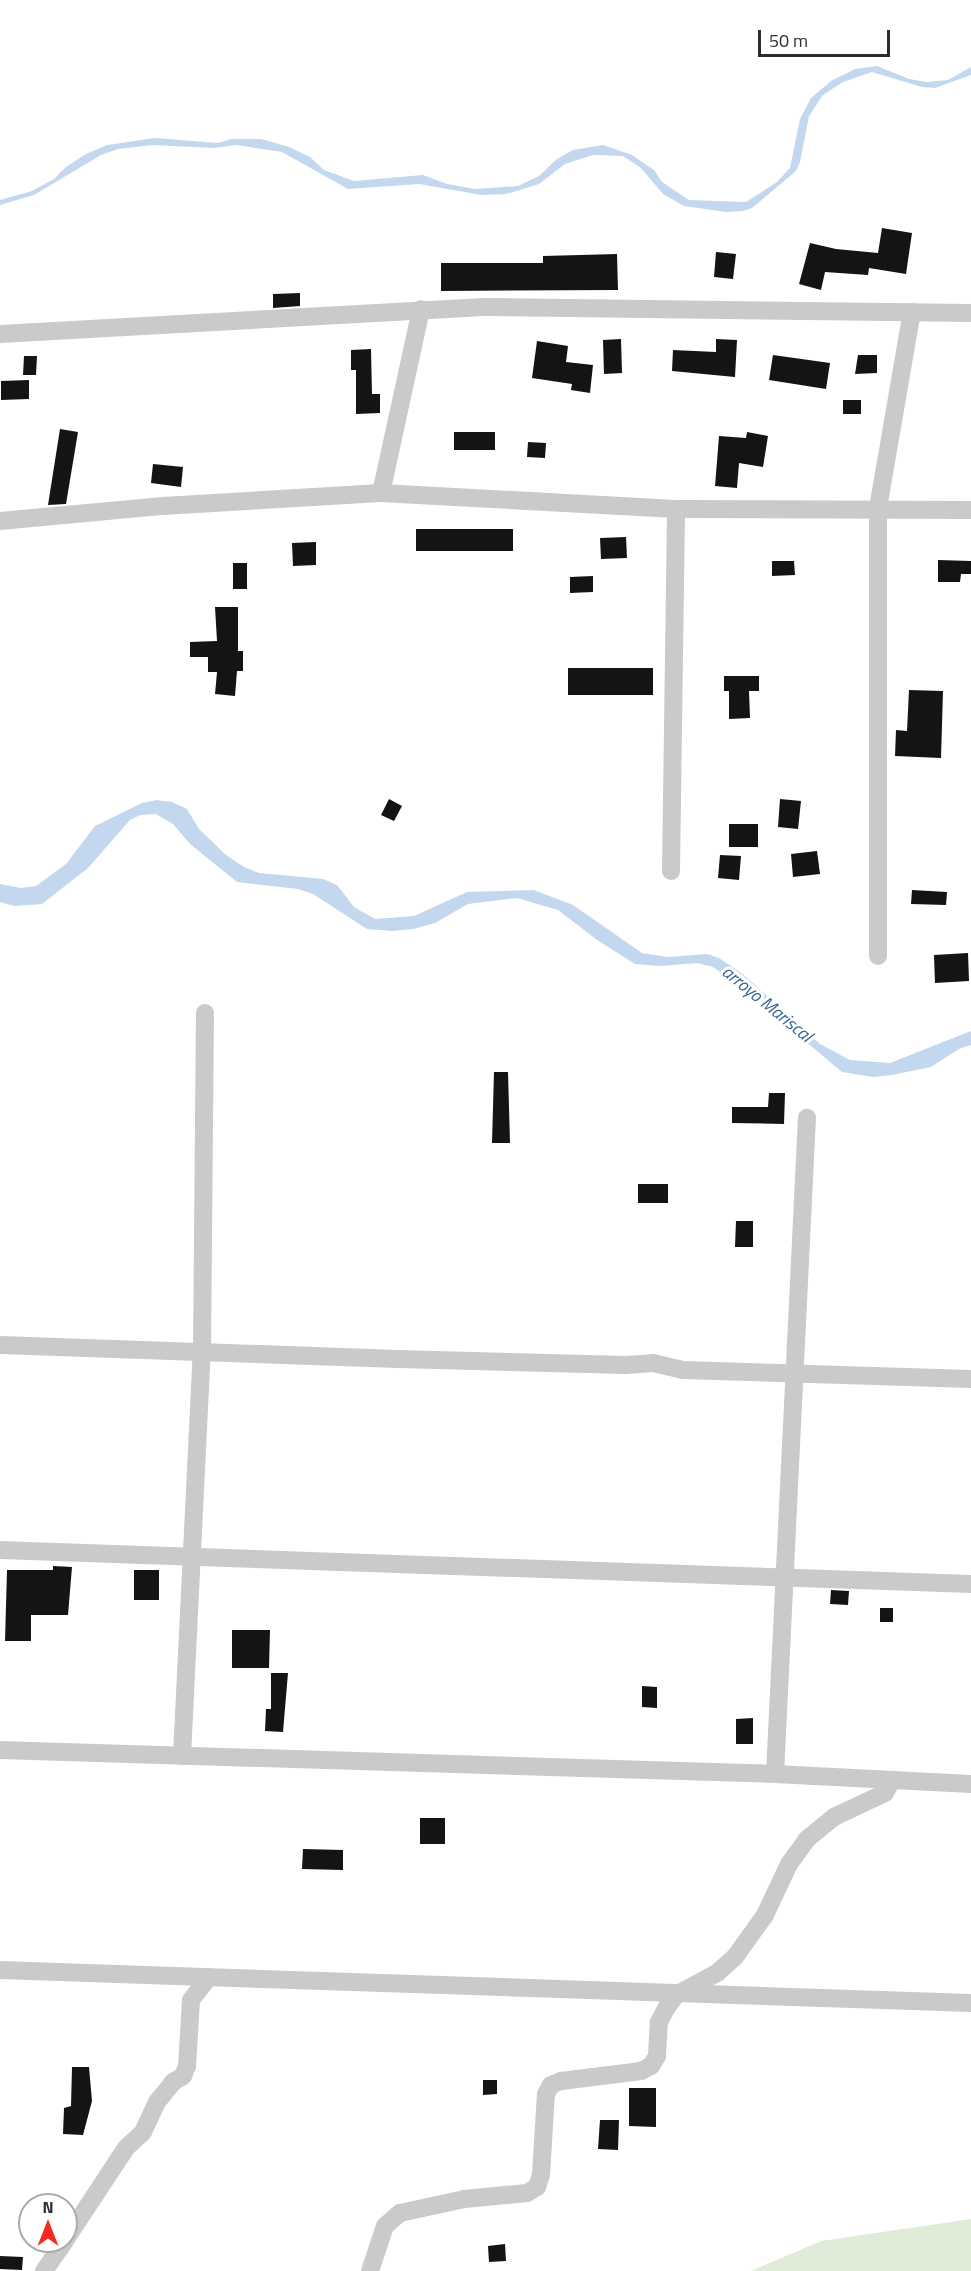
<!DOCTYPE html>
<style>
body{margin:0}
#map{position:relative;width:971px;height:2271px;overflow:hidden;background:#fff;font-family:"Titillium Web",sans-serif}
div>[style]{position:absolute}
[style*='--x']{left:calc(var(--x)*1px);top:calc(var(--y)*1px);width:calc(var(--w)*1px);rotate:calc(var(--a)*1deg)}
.green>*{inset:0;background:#e0ecd8}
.water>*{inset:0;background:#c3d8ee}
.building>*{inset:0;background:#141414}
.minor>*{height:18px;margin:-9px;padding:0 9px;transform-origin:9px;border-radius:9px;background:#cacaca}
span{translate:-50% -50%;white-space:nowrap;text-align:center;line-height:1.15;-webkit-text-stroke:6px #fff;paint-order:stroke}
.water-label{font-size:18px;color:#346395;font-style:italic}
.north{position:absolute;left:18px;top:2193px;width:60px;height:60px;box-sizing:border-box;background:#fff;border:2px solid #ababab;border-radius:50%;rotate:0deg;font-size:16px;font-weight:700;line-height:24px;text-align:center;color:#2d2d2d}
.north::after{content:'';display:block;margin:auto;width:21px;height:27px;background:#f42a1e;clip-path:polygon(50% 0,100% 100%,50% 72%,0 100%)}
.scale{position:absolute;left:758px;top:30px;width:132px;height:27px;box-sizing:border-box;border:3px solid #2d2d2d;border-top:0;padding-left:8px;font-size:18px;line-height:21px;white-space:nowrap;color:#2d2d2d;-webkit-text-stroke:4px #fff;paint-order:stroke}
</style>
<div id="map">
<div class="green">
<i style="clip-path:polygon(971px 2219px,971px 2271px,751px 2271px,821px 2241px)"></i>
</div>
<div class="water">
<i style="clip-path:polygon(877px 66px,909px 79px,927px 82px,948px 80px,971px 67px,971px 75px,935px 88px,922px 87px,872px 72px,843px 82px,823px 95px,809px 116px,800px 162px,796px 171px,752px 208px,743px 211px,726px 212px,684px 206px,663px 194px,641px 168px,623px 156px,593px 155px,565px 164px,539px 184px,506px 194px,482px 195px,419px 184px,348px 189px,282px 152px,236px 145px,215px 148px,153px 145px,118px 149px,101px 155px,34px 195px,0 205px,0 200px,32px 191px,54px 179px,66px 167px,86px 154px,107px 145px,155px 138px,218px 143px,231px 139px,261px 139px,289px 147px,310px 157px,324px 170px,354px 181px,423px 175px,447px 184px,475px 189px,518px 186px,539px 176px,557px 159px,573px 150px,603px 145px,632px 155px,654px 170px,662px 182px,689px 200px,746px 202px,777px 182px,790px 168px,800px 119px,811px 98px,831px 81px,855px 69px)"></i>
<i style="clip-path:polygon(157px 800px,172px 802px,187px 809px,199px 829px,226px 855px,244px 867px,259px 873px,323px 879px,337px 885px,354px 907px,375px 919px,414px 916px,467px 892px,534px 890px,573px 905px,642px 953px,668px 957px,707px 954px,719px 958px,744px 975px,820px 1044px,850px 1060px,890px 1063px,971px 1031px,971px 1045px,959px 1049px,931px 1067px,892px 1075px,873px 1077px,842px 1072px,768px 1010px,762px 1001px,713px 967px,697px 963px,661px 966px,635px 964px,597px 940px,558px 910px,517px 898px,468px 904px,435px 923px,413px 929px,392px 931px,367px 929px,313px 894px,298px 889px,237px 882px,190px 844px,173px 824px,156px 814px,140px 815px,130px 820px,88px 868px,42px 904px,14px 906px,0 902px,0 884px,21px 888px,36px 886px,66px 864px,95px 826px,142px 803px)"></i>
</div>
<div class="building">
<i style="clip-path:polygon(882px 228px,912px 233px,906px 274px,869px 268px,868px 275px,825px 272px,821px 290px,799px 284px,810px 243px,836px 249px,878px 253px)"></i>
<i style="clip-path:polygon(716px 252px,736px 254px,733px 279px,714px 277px)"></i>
<i style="clip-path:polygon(617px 254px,618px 290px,441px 291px,441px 263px,543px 263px,543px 256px)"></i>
<i style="clip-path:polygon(300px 293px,300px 306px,273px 308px,273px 294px)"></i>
<i style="clip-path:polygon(621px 339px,622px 373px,604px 374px,603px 340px)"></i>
<i style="clip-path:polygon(716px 339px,737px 340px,735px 377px,672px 371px,673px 350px,716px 352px)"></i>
<i style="clip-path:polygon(537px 341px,568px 346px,566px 362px,593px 365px,590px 393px,571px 390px,572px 384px,532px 378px)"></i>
<i style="clip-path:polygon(371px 349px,372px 394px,380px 394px,380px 413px,356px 414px,356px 370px,351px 370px,351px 350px)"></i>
<i style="clip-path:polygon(773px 355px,830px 363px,826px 389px,769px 380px)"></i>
<i style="clip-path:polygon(858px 355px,877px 355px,877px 373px,855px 374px)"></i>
<i style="clip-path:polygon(24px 356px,37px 356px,36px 375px,23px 375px)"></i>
<i style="clip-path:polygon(29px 380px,29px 399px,1px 400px,1px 381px)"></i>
<i style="clip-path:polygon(843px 400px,861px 400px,861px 414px,843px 414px)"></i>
<i style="clip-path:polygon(60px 429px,78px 432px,66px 504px,48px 505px)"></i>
<i style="clip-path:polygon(454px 432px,495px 432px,495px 450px,454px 450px)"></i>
<i style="clip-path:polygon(747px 432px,768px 436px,763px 467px,739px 463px,737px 488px,715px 486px,719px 436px,746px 438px)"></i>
<i style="clip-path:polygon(528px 442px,546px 443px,545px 458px,527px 457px)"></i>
<i style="clip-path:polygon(153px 464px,183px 467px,181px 487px,151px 483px)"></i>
<i style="clip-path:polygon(416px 529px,513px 529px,513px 551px,416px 551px)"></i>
<i style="clip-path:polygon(626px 537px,627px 558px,601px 559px,600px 538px)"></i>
<i style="clip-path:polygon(316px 542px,316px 565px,293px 566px,292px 543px)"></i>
<i style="clip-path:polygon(938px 560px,971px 561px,971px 574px,961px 574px,960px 582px,938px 582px)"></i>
<i style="clip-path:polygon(772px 561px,794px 561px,795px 575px,772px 576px)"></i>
<i style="clip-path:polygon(233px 563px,247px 563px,247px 589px,233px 589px)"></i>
<i style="clip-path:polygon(593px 576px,593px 592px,570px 593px,570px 577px)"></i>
<i style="clip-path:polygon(215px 607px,238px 607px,238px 651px,243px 651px,243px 671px,237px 671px,235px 696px,215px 694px,217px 672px,208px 672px,208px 657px,190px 657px,190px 642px,217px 641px)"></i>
<i style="clip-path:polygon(568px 668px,653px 668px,653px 695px,568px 695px)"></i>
<i style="clip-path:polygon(724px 676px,759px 676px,759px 691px,749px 691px,750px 718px,729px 719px,729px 691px,724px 691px)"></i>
<i style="clip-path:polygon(909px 690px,943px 691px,941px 758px,895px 756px,896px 730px,907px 731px)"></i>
<i style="clip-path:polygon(389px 799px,402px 806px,394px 821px,381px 815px)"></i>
<i style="clip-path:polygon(780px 799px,801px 801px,798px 829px,778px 827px)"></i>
<i style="clip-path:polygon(729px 824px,758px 824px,758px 847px,729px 847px)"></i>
<i style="clip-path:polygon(817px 851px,820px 874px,793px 877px,791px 854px)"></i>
<i style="clip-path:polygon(720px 855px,741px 856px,739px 880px,718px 878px)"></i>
<i style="clip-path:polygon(912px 890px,947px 892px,946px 905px,911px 904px)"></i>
<i style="clip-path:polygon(968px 953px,969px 981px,935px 983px,934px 955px)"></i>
<i style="clip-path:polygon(494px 1072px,508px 1072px,510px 1143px,492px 1143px)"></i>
<i style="clip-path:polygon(769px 1093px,785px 1093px,784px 1124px,732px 1123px,732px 1107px,768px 1107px)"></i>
<i style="clip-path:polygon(638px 1184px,668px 1184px,668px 1203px,638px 1203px)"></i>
<i style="clip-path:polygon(736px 1221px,753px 1221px,753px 1247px,735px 1247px)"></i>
<i style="clip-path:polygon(53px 1566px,72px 1567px,68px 1615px,31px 1615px,31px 1641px,5px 1641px,7px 1570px,53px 1570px)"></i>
<i style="clip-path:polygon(134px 1570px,159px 1570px,159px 1600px,134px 1600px)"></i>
<i style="clip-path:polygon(831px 1590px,849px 1591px,848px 1605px,830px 1604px)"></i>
<i style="clip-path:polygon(880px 1608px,893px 1608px,893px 1622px,880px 1622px)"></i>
<i style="clip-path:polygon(232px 1630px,270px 1630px,269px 1668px,232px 1668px)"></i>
<i style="clip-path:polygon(271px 1673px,288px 1673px,283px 1732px,265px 1731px,266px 1709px,271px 1709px)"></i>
<i style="clip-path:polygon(642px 1686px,657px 1687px,657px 1708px,642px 1707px)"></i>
<i style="clip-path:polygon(753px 1718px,753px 1744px,736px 1744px,736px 1719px)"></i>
<i style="clip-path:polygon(420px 1818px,445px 1818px,445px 1844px,420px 1844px)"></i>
<i style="clip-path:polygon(303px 1849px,343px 1850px,343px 1870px,302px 1869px)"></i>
<i style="clip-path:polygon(72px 2067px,89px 2067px,92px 2101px,83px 2135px,63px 2134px,64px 2108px,71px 2106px)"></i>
<i style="clip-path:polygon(483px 2080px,497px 2080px,497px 2094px,483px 2095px)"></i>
<i style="clip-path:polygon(629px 2088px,656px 2088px,656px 2127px,629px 2126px)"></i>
<i style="clip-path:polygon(600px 2120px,619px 2120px,618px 2150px,598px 2149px)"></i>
<i style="clip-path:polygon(505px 2244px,506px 2261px,489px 2262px,488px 2246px)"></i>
<i style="clip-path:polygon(0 2256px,23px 2257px,22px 2270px,0 2269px)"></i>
</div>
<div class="minor">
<i style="--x:0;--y:334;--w:485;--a:-3.2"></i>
<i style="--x:484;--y:307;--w:487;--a:0.7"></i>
<i style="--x:381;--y:493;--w:188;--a:-77.7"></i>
<i style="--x:0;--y:521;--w:164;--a:-5.3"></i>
<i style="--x:163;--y:506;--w:218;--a:-3.4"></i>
<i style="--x:381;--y:493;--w:295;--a:3.1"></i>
<i style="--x:676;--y:509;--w:295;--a:0.2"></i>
<i style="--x:671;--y:871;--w:362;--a:-89.2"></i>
<i style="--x:878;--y:956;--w:448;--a:-90"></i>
<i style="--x:878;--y:508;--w:199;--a:-80.2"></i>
<i style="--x:0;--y:1345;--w:398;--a:2"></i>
<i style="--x:398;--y:1359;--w:228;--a:1.5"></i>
<i style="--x:626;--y:1365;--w:27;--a:-4"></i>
<i style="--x:653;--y:1363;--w:31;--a:13"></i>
<i style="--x:683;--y:1370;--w:288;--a:1.8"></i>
<i style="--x:0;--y:1550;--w:972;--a:2.01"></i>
<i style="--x:0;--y:1750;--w:775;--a:1.77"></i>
<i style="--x:775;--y:1774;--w:196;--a:2.9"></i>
<i style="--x:182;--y:1756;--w:403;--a:-87.2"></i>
<i style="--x:202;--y:1353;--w:340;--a:-89.5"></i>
<i style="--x:775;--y:1774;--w:657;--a:-87.21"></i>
<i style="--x:0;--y:1970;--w:972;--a:1.95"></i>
<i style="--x:66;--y:2239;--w:109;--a:-56.6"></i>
<i style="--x:126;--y:2148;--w:23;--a:-43"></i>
<i style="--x:143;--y:2132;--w:33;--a:-65"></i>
<i style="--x:157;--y:2102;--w:26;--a:-51"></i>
<i style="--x:173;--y:2082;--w:12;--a:-31"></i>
<i style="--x:183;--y:2076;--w:11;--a:-68"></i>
<i style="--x:187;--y:2066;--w:66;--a:-86.5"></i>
<i style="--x:191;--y:2000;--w:29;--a:-52"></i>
<i style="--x:44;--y:2271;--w:37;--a:-55"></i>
<i style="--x:370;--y:2271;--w:47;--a:-71.6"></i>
<i style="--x:385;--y:2226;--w:20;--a:-41"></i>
<i style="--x:400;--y:2213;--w:66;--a:-12.3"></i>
<i style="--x:464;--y:2199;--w:63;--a:-5.4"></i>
<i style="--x:527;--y:2193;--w:12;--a:-31"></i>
<i style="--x:537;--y:2187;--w:13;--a:-72"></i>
<i style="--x:541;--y:2175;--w:81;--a:-86.5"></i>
<i style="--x:546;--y:2094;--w:10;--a:-61"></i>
<i style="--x:551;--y:2085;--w:11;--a:-22"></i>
<i style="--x:561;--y:2081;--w:81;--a:-7.1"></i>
<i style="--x:641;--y:2071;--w:11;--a:-27"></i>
<i style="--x:651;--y:2066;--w:12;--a:-59"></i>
<i style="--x:657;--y:2056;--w:34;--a:-87"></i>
<i style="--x:659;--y:2022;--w:17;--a:-62"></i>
<i style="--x:667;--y:2007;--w:15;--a:-53"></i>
<i style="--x:676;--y:1995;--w:47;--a:-28.2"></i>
<i style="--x:717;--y:1973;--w:24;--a:-42"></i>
<i style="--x:735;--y:1957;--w:52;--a:-54.5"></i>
<i style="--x:765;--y:1915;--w:56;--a:-64.8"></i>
<i style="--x:789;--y:1864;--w:31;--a:-54"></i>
<i style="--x:807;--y:1839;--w:35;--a:-39"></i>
<i style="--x:834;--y:1817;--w:56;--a:-25.2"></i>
<i style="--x:885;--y:1793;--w:15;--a:-62"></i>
</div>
<div class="water-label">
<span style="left:767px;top:1004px;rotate:39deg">arroyo Mariscal</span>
</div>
<div class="north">N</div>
<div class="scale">50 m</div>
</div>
